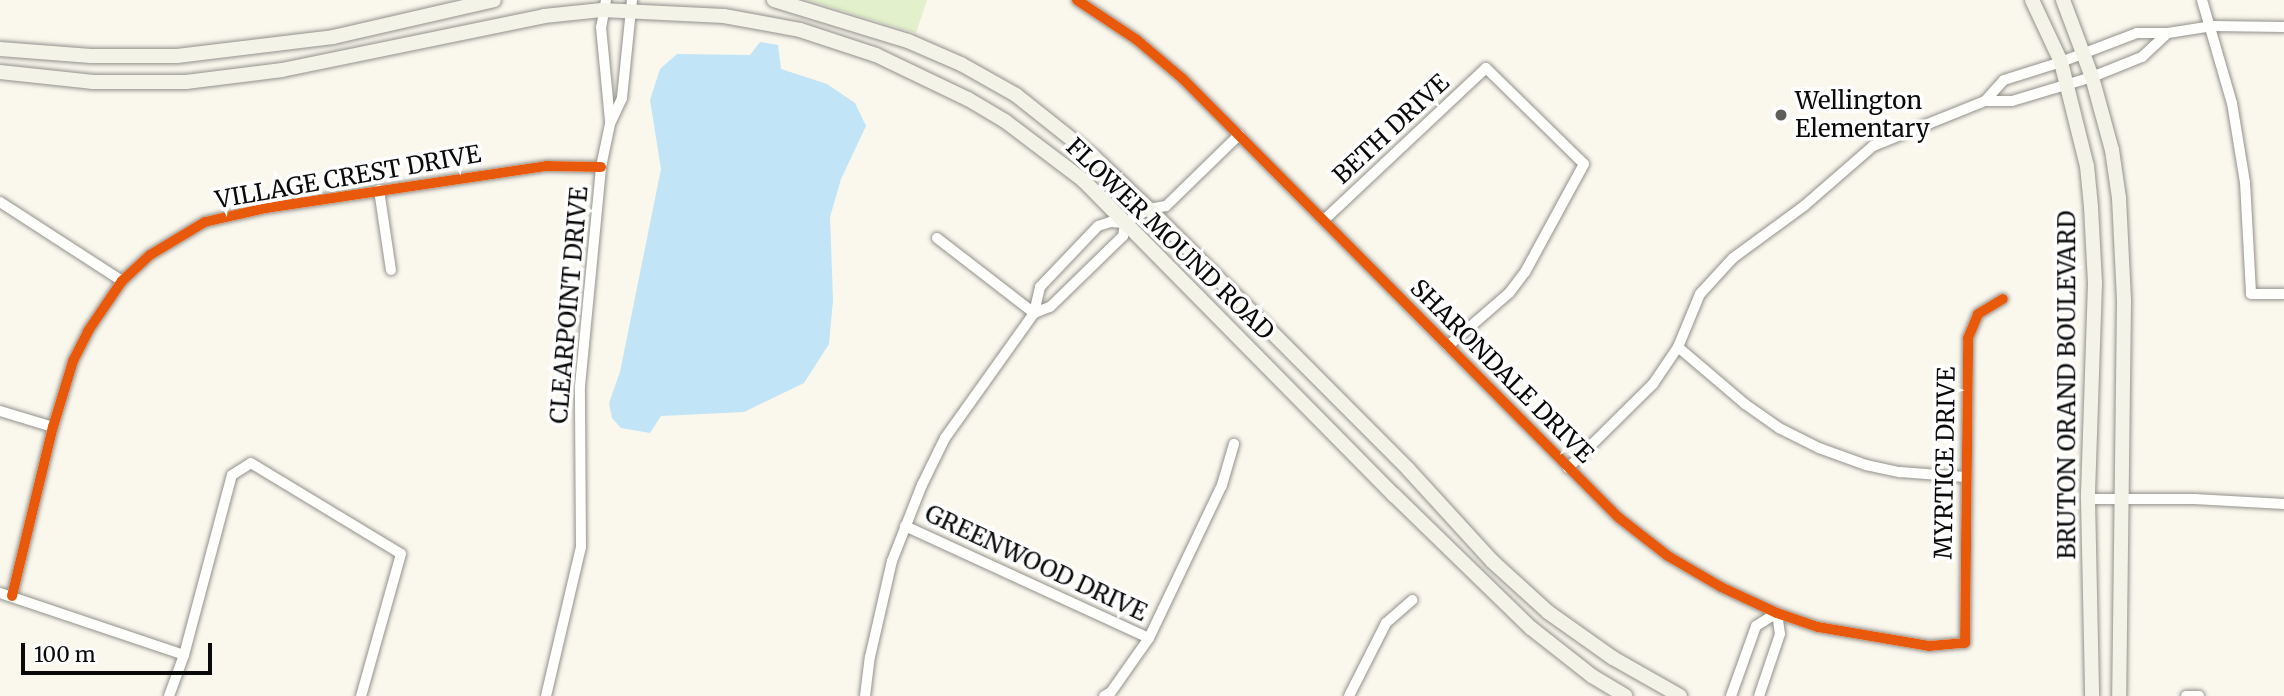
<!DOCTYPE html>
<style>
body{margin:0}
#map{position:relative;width:2284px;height:696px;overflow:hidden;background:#faf7ed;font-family:Merriweather,serif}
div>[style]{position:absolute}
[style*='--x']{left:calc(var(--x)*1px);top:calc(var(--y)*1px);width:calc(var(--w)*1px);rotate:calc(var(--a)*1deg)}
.green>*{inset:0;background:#e2f1cb}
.water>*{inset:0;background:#c1e4f7}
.roads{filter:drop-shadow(0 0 2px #92918c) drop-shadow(0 0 2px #92918c)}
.minor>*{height:10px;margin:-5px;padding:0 5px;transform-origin:5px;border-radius:5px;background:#fefefc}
.secondary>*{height:14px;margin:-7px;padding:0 7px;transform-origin:7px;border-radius:7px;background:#f4f3e7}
.cycleway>*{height:10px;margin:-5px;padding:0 5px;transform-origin:5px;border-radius:5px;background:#e8590c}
.dots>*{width:19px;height:19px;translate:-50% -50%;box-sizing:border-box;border:4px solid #fff;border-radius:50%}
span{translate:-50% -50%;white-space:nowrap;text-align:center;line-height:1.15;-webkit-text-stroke:7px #fff;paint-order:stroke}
.poi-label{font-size:24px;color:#0a0a0a}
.left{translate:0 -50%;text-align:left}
.street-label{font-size:24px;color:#0a0a0a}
.scale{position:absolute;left:21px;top:643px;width:191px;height:32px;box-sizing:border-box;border:4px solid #0a0a0a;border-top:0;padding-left:9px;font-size:21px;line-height:24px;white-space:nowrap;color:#0a0a0a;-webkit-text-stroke:5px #fff;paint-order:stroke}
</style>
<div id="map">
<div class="green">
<i style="clip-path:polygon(807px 0,927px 0,916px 33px)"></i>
</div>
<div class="water">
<i style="clip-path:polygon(760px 42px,778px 45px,781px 69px,827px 84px,855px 103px,866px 126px,841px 179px,830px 217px,833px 300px,829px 344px,804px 383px,744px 412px,661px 416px,650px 433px,621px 428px,612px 418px,609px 403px,620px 372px,661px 169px,650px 100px,660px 69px,677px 54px,750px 55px)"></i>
</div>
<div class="roads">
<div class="minor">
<i style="--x:606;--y:0;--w:27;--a:100"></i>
<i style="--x:601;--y:27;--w:94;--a:84.5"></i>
<i style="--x:1077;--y:0;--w:72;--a:33.7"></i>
<i style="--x:1137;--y:40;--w:60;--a:40.3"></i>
<i style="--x:1183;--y:79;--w:617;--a:45.2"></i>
<i style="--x:1618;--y:517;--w:63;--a:38"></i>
<i style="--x:1668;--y:556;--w:61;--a:30.3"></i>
<i style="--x:1721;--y:587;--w:62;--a:24.9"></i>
<i style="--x:1777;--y:613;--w:43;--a:18.9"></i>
<i style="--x:1818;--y:627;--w:113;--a:9.7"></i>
<i style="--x:1929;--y:646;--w:36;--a:-5"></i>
<i style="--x:1965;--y:643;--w:305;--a:-89.4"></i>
<i style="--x:1968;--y:338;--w:26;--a:-67"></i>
<i style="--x:1978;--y:314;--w:29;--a:-31"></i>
<i style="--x:2202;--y:0;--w:107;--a:73.8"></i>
<i style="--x:2232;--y:103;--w:80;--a:80.7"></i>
<i style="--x:2245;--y:182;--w:112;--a:86.9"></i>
<i style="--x:2251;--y:294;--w:33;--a:0"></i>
<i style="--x:1985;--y:101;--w:28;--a:-48"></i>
<i style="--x:2004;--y:80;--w:60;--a:-17.5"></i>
<i style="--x:2061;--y:62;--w:81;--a:-20.9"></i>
<i style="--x:2137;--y:33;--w:31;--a:0"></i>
<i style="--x:2168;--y:33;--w:45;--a:-9"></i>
<i style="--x:2212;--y:26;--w:72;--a:0.8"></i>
<i style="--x:379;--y:190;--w:81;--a:81.5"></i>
<i style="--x:0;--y:202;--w:145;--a:32.9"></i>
<i style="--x:1324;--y:220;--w:222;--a:-43.2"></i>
<i style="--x:1486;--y:68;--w:137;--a:44.4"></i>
<i style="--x:1584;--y:164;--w:123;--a:118.6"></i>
<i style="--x:1525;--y:272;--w:26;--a:127"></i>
<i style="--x:1509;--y:293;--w:81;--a:139"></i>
<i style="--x:937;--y:238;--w:123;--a:37.7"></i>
<i style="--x:1034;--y:313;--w:17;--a:-21"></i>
<i style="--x:1050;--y:307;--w:102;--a:-44.2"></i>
<i style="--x:1123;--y:236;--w:13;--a:-81"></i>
<i style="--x:1678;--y:347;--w:88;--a:40.4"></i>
<i style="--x:1745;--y:404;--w:42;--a:35.2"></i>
<i style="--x:1779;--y:428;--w:45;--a:26.6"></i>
<i style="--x:1819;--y:448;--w:50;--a:19.9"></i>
<i style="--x:1866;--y:465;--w:35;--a:12"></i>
<i style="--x:1900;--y:472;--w:65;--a:4.4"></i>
<i style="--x:0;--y:411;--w:55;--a:16.8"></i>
<i style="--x:1568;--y:468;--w:120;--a:-44.7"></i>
<i style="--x:1653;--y:384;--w:45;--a:-56"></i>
<i style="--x:1678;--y:347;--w:57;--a:-67.5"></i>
<i style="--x:1700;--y:294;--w:49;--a:-47.5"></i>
<i style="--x:1733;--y:258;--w:88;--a:-36.2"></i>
<i style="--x:1804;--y:206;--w:91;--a:-41"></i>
<i style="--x:1873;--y:146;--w:121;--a:-21.9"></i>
<i style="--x:1985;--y:101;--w:27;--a:0"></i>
<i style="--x:2012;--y:101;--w:84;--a:-16.7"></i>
<i style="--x:2092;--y:77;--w:54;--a:-21.8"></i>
<i style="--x:2142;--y:57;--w:35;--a:-43"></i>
<i style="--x:2088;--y:499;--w:106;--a:0"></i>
<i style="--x:2194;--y:499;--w:90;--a:3.2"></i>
<i style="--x:905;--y:526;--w:268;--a:24.7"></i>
<i style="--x:0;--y:593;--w:194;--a:18.6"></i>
<i style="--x:12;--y:596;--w:174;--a:-76.4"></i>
<i style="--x:53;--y:427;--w:69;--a:-73.1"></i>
<i style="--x:73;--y:361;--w:34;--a:-63"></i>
<i style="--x:88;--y:331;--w:60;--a:-55.8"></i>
<i style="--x:122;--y:281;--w:38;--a:-43"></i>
<i style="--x:150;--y:255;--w:64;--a:-31"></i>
<i style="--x:205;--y:222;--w:63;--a:-12.9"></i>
<i style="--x:266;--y:208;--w:283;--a:-8.5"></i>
<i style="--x:546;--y:166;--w:55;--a:1"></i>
<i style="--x:169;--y:696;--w:44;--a:-69.9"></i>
<i style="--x:184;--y:655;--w:186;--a:-75.1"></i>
<i style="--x:232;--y:475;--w:22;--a:-32"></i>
<i style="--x:251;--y:463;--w:175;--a:31.2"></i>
<i style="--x:401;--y:554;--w:148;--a:105.7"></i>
<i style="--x:546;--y:696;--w:153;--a:-76.8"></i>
<i style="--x:581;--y:547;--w:161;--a:-90.4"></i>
<i style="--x:580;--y:386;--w:220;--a:-84.5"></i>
<i style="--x:601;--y:167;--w:44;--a:-78.2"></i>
<i style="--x:610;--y:124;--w:29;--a:-65"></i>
<i style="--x:622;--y:98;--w:99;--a:-84.2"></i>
<i style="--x:865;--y:696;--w:39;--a:-83"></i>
<i style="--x:870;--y:657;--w:98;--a:-77.1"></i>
<i style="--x:892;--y:561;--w:82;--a:-68.5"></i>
<i style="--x:922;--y:485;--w:52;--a:-63.9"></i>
<i style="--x:945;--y:438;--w:153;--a:-54.5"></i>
<i style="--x:1034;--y:313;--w:27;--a:-77"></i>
<i style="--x:1040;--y:287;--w:84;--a:-46.4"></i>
<i style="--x:1098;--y:226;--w:13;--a:-18"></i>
<i style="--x:1110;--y:222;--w:15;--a:4"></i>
<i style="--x:1125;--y:223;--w:28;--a:-30"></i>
<i style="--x:1149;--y:209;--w:17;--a:-10"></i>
<i style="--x:1166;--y:206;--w:102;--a:-44.2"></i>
<i style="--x:1104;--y:696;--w:8;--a:-30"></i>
<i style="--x:1111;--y:692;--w:66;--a:-54.9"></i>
<i style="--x:1149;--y:638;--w:170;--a:-64.5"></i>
<i style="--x:1222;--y:485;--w:43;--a:-73.7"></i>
<i style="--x:1349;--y:696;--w:82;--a:-63.1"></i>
<i style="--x:1386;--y:623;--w:35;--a:-41"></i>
<i style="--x:1731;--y:696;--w:74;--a:-70.3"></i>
<i style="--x:1756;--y:626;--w:25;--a:-32"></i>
<i style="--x:1777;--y:613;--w:21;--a:82"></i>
<i style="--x:1780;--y:634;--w:65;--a:108.7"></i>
<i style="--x:2186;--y:696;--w:13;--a:0"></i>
</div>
<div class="secondary">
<i style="--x:774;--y:0;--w:140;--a:17"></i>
<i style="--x:908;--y:41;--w:58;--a:23.5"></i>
<i style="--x:961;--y:64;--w:63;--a:29.4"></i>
<i style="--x:1016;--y:95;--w:100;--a:38.5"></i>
<i style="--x:1094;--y:157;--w:76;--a:43.4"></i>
<i style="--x:1149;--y:209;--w:367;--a:45.1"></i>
<i style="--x:1408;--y:469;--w:125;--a:47.6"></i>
<i style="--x:1492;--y:561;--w:76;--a:42.3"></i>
<i style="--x:1548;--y:612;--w:80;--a:35.3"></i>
<i style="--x:1613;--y:658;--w:77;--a:29.6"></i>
<i style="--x:2032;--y:0;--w:68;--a:64.9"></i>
<i style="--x:2061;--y:62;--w:107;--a:76"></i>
<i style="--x:2087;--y:166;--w:41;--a:84.4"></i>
<i style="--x:2091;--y:207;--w:76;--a:87"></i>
<i style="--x:2095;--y:283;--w:216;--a:91.9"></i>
<i style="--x:2088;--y:499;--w:197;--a:88.8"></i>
<i style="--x:2063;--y:0;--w:82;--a:69.4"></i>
<i style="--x:2092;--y:77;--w:76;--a:74.7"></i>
<i style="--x:2112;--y:150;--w:49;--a:81.7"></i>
<i style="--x:2119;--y:198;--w:104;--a:87.2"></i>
<i style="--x:2124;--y:302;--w:394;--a:90.7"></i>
<i style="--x:0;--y:49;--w:91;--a:4.4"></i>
<i style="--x:91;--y:56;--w:86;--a:0"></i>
<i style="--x:177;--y:56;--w:157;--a:-6.9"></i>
<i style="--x:333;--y:37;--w:165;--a:-12.9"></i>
<i style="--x:0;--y:72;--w:94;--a:6.1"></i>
<i style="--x:93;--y:82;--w:93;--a:0"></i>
<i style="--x:186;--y:82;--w:97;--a:-7.1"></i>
<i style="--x:282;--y:70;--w:268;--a:-11.6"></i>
<i style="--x:544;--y:16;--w:58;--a:-5.9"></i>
<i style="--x:602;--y:10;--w:122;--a:2.8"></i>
<i style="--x:724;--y:16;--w:77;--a:10.4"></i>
<i style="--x:800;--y:30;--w:80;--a:18.2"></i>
<i style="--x:876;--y:55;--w:102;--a:25.6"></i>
<i style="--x:968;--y:99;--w:43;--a:30.7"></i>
<i style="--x:1005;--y:121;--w:98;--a:37.1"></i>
<i style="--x:1083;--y:180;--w:443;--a:45.4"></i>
<i style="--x:1394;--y:495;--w:191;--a:44.2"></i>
<i style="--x:1531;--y:628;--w:78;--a:38.2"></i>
<i style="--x:1592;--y:676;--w:39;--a:31"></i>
</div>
</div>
<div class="cycleway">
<i style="--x:1077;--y:0;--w:72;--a:33.7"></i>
<i style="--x:1137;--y:40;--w:60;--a:40.3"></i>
<i style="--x:1183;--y:79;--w:617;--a:45.2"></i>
<i style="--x:1618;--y:517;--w:63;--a:38"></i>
<i style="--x:1668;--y:556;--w:61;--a:30.3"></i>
<i style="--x:1721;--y:587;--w:62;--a:24.9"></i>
<i style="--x:1777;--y:613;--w:43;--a:18.9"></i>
<i style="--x:1818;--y:627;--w:113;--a:9.7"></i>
<i style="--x:1929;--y:646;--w:36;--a:-5"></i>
<i style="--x:1965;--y:643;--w:305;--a:-89.4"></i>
<i style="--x:1968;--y:338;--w:26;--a:-67"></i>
<i style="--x:1978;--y:314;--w:29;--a:-31"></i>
<i style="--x:12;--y:596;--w:174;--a:-76.4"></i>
<i style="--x:53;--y:427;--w:69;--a:-73.1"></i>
<i style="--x:73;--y:361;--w:34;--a:-63"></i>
<i style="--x:88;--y:331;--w:60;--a:-55.8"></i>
<i style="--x:122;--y:281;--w:38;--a:-43"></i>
<i style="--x:150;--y:255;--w:64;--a:-31"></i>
<i style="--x:205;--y:222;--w:63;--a:-12.9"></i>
<i style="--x:266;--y:208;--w:283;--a:-8.5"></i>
<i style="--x:546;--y:166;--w:55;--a:1"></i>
</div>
<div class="dots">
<i style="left:1781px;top:115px;background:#5e5d59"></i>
</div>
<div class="poi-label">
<span class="left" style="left:1795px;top:115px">Wellington<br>Elementary</span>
</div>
<div class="street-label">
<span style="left:1391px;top:129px;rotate:-43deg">BETH DRIVE</span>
<span style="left:348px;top:177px;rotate:-10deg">VILLAGE CREST DRIVE</span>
<span style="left:1170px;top:239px;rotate:44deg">FLOWER MOUND ROAD</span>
<span style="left:569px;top:305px;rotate:-85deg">CLEARPOINT DRIVE</span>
<span style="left:1502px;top:371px;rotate:45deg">SHARONDALE DRIVE</span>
<span style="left:2067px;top:385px;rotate:-90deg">BRUTON ORAND BOULEVARD</span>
<span style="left:1945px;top:463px;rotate:-89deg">MYRTICE DRIVE</span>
<span style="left:1036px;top:563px;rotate:25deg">GREENWOOD DRIVE</span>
</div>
<div class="scale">100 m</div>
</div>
